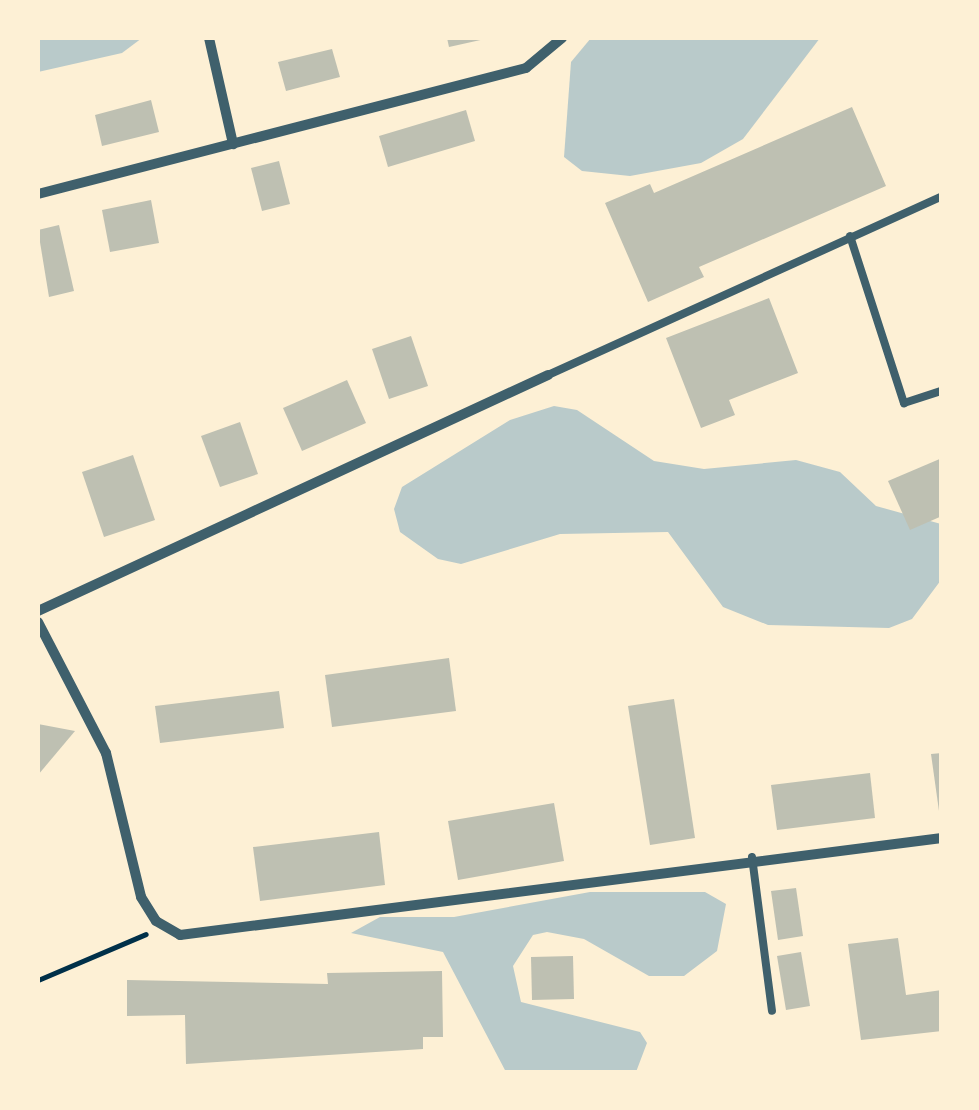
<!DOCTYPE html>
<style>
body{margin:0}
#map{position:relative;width:979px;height:1110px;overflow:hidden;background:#fdf0d5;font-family:"Source Sans 3",sans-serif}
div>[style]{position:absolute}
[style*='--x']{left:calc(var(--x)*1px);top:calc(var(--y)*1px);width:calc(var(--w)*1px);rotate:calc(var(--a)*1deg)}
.green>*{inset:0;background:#b9caca}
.building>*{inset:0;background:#bec0b2}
.path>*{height:5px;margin:-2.5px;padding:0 2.5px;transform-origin:2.5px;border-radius:2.5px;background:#003049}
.service>*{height:8px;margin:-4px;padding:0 4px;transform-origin:4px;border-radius:4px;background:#3f606c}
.minor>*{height:10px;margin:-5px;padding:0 5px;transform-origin:5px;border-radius:5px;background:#3f606c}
span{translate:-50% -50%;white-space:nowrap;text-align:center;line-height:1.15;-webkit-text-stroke:10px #fdf0d5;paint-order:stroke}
.frame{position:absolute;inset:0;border:40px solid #fdf0d5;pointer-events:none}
</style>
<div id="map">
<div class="green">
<i style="clip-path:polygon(38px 38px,142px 38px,122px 53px,38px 72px)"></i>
<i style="clip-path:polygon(591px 38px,820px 38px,743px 139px,701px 163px,630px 176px,582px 171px,564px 157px,571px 62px)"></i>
<i style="clip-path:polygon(554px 406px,577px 410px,654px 461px,704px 469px,796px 460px,840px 472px,876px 506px,941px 524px,941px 580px,912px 619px,889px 628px,768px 625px,723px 607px,668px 532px,560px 534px,461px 564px,438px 559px,400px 532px,394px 509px,402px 487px,510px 420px)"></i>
<i style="clip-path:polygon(590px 892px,705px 892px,726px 904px,717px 951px,684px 976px,649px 976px,584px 939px,547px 932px,533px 935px,513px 966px,521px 1002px,640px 1032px,647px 1043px,636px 1072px,506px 1072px,443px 952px,351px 933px,380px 917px,454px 917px)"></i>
</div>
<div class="building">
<i style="clip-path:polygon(447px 38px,485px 38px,485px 39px,449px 47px)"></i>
<i style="clip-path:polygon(332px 49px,340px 77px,286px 91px,278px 62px)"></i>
<i style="clip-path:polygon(151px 100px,159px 132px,102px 146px,95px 115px)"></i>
<i style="clip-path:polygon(852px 107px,886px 186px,699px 267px,704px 277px,648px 302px,605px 203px,650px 184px,654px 193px)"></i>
<i style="clip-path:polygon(466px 110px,475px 141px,388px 167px,379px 136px)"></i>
<i style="clip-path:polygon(279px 161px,290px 204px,262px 211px,251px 168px)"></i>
<i style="clip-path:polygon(151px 200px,159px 243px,110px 252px,102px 210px)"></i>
<i style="clip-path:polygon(59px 225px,74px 291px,49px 297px,38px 230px)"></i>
<i style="clip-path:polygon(769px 298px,798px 373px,729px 400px,735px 415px,701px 428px,666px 338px)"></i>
<i style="clip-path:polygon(411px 336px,428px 386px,389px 399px,372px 349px)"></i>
<i style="clip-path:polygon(347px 380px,366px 423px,302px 451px,283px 408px)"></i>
<i style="clip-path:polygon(240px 422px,258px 474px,220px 487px,201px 436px)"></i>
<i style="clip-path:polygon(133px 455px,155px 520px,104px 537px,82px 472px)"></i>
<i style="clip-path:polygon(942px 458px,942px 516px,910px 530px,888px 481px)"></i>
<i style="clip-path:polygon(449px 658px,456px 711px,332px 727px,325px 675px)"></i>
<i style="clip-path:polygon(279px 691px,284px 728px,160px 743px,155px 706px)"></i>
<i style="clip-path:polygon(674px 699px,695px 838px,650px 845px,628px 706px)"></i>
<i style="clip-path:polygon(38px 724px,75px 731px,38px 775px)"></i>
<i style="clip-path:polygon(942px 753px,942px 811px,939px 811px,931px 754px)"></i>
<i style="clip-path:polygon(870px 773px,875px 818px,777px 830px,771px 785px)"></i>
<i style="clip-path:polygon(554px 803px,564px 861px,458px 880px,448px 821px)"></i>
<i style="clip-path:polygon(379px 832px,385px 885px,260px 901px,253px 847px)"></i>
<i style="clip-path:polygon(796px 888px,803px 936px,778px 940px,771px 891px)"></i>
<i style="clip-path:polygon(898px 938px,906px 995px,942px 990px,942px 1031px,861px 1040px,848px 944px)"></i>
<i style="clip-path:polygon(801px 952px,810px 1006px,786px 1010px,777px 956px)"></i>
<i style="clip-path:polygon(573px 956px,574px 999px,532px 1000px,531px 957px)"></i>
<i style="clip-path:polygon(442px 971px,443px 1037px,423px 1037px,423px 1049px,186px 1064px,185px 1015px,127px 1016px,127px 980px,328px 984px,327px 973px)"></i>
</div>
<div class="path">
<i style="--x:38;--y:980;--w:117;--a:-23.1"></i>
</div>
<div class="service">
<i style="--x:850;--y:236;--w:176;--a:72.1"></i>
<i style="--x:904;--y:403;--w:40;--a:-18"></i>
<i style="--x:548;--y:375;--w:433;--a:-24.4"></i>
<i style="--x:752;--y:857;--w:155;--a:82.6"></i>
</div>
<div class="minor">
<i style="--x:209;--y:38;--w:109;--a:77.2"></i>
<i style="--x:38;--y:194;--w:504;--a:-14.48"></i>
<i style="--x:526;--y:68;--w:47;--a:-39.8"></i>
<i style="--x:38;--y:611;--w:562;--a:-24.83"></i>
<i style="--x:38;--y:622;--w:148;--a:62.6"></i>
<i style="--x:106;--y:753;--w:148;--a:76.3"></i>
<i style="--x:141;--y:897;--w:28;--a:58"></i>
<i style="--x:156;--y:921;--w:28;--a:30"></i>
<i style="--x:180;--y:935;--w:768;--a:-7.25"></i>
</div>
<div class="frame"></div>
</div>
